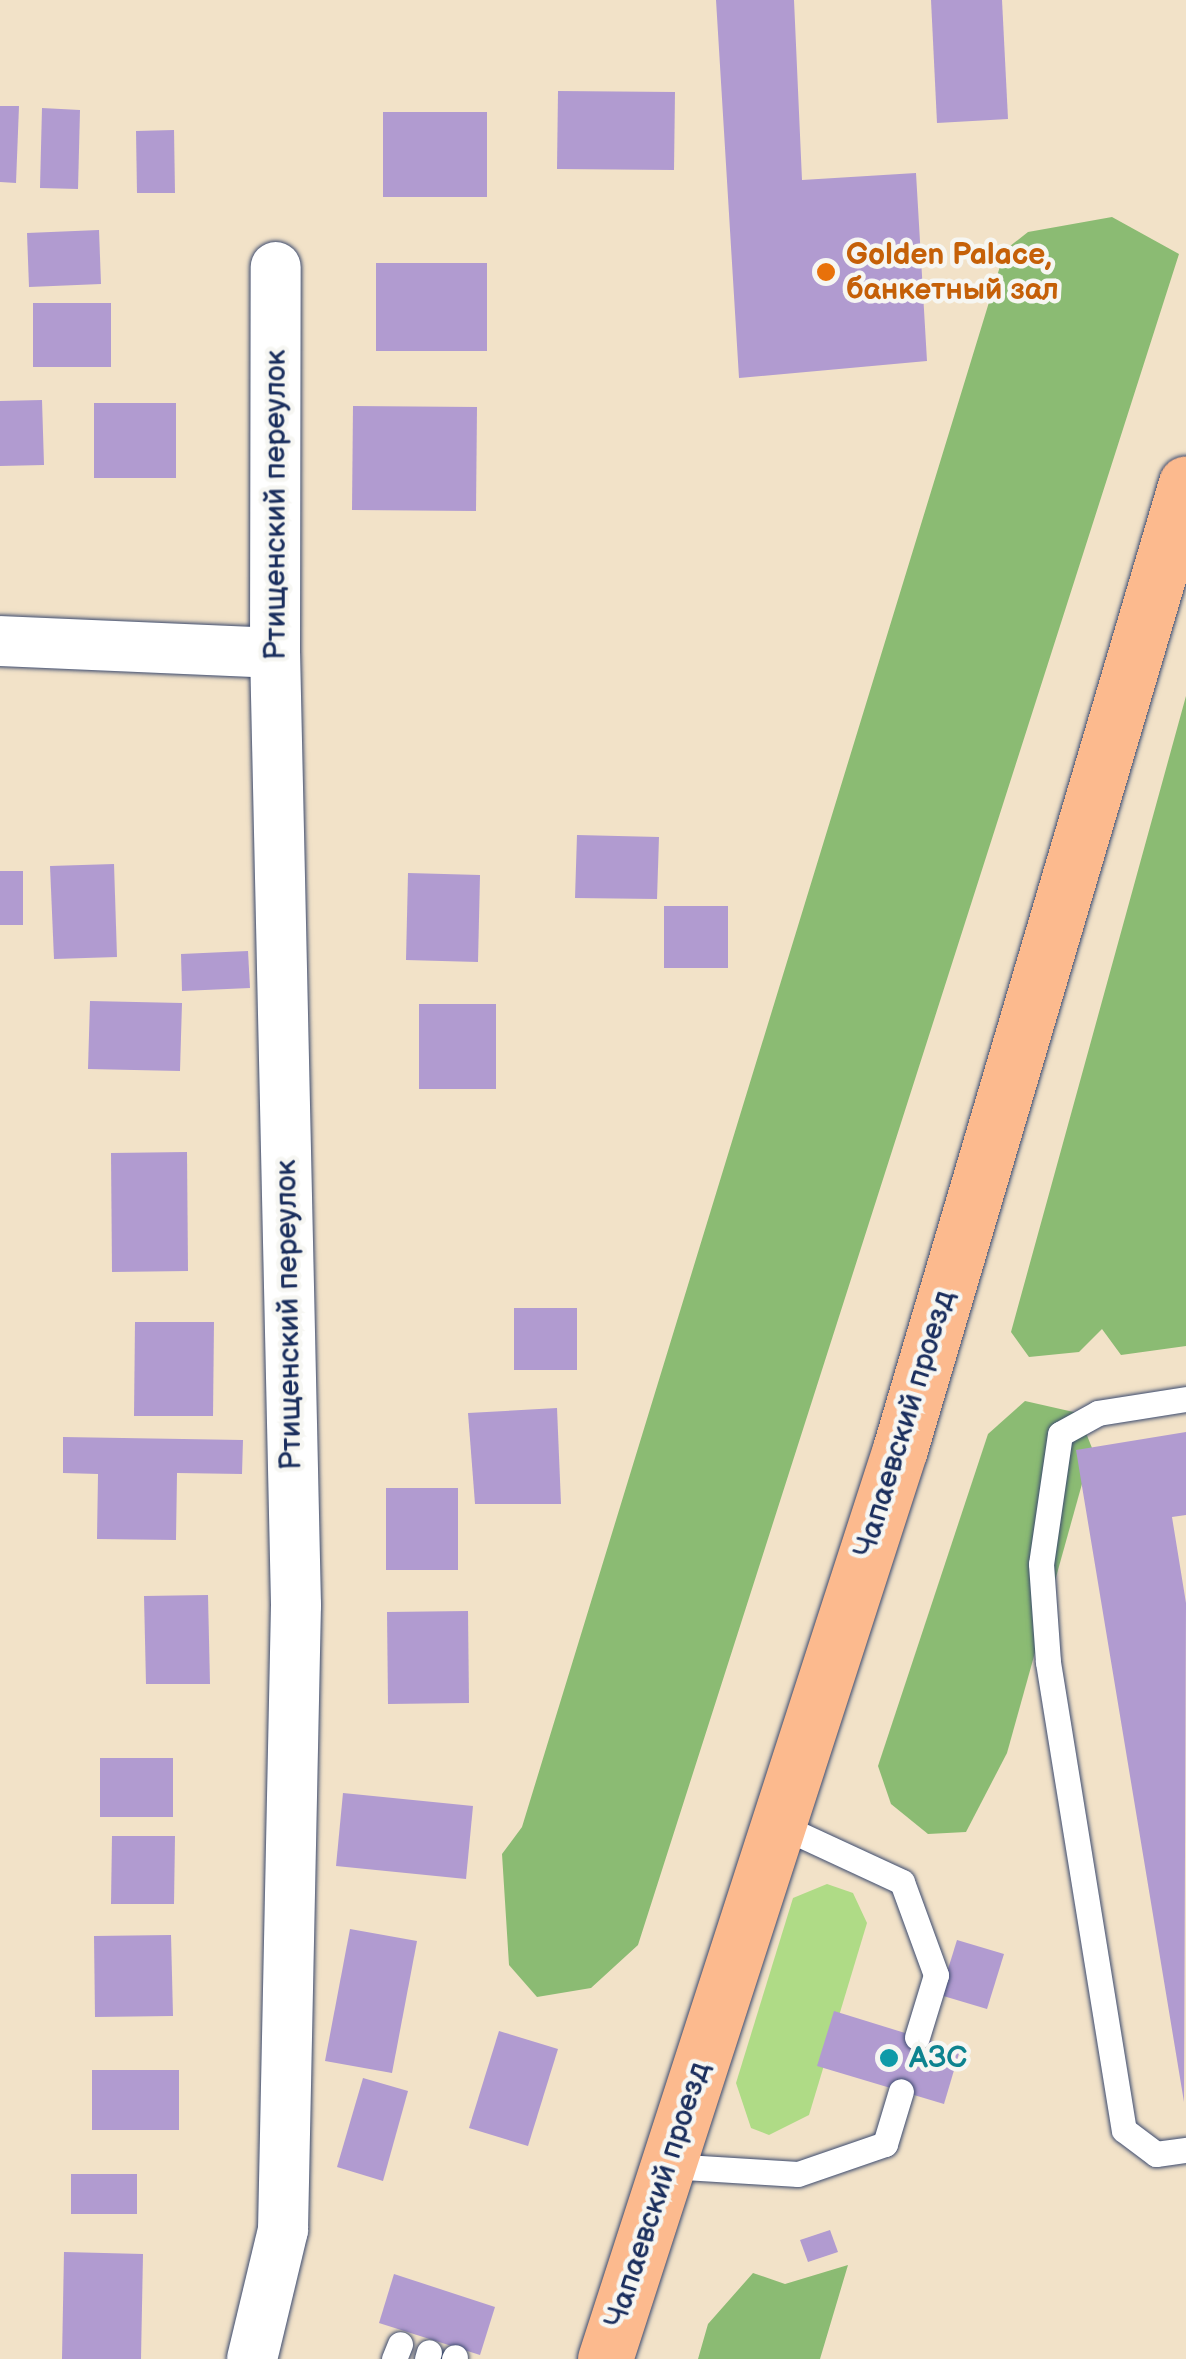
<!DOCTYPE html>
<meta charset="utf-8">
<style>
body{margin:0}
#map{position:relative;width:1186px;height:2359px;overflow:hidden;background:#f2e2c8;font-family:"Balsamiq Sans",sans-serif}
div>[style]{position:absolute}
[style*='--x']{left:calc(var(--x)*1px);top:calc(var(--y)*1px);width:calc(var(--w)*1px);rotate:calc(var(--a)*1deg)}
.green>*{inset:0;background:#afdb86}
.forest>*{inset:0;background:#8bbb73}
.building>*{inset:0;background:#b19bd0}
.roads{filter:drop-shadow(0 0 2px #3b4a6e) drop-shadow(0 0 2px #3b4a6e)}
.service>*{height:25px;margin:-12.5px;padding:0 12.5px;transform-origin:12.5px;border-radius:12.5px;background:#fff}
.minor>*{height:50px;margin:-25px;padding:0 25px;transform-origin:25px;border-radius:25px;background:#fff}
.primary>*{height:55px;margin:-27.5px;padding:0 27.5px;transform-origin:27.5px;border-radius:27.5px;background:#fcba8e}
.dots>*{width:28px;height:28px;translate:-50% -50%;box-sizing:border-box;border:5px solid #f6f6f2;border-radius:50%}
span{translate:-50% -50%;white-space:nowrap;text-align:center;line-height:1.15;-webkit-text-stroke:9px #f6f6f2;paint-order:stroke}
.food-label{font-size:30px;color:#c56008;font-weight:700}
.left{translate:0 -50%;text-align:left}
.street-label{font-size:30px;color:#1b2f5e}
.culture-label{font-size:30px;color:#0d838f;font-weight:700}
</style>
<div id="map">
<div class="green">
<i style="clip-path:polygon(827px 1884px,853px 1893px,867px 1923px,809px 2115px,769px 2135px,751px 2128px,736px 2083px,793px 1898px)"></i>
</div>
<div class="forest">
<i style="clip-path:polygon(1112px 217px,1179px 254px,638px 1945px,591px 1988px,537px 1997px,509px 1965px,502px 1854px,522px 1827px,1005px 250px,1028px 232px)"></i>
<i style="clip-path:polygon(1186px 696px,1186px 1346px,1121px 1355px,1102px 1329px,1079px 1352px,1029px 1357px,1011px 1332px)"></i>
<i style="clip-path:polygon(1025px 1401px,1078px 1413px,1092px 1448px,1007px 1753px,966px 1832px,928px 1834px,891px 1804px,878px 1766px,988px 1434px)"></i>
<i style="clip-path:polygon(848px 2265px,820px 2359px,698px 2359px,708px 2324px,753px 2273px,785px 2284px)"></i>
</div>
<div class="building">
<i style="clip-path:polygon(716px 0,794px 0,802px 180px,916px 173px,927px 361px,739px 378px)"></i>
<i style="clip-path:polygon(931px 0,1002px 0,1008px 119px,937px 123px)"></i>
<i style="clip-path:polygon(558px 91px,675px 92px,674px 170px,557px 169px)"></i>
<i style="clip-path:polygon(0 106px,19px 106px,16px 183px,0 182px)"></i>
<i style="clip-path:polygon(42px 108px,80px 110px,78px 189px,40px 188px)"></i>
<i style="clip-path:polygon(383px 112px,487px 112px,487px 197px,383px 197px)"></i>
<i style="clip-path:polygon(174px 130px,175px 193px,137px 193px,136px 131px)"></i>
<i style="clip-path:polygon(99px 230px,101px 284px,29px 287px,27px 233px)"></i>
<i style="clip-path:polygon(376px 263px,487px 263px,487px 351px,376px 351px)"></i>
<i style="clip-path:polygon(33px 303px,111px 303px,111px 367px,33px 367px)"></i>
<i style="clip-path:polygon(42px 400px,44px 465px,0 466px,0 401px)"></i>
<i style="clip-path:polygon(94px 403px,176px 403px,176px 478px,94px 478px)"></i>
<i style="clip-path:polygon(353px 406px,477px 407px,476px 511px,352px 510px)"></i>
<i style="clip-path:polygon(577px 835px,659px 837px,657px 899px,575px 898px)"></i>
<i style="clip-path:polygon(114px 864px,117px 957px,54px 959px,50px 866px)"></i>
<i style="clip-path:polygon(0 871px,23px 871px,23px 925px,0 925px)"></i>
<i style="clip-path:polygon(408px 873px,480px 875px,478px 962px,406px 960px)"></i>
<i style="clip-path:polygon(664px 906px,728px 906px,728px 968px,664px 968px)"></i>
<i style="clip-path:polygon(248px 951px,250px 988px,182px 991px,181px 954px)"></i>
<i style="clip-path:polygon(90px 1001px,182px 1003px,180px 1071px,88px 1069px)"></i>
<i style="clip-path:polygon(419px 1004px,496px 1004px,496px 1089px,419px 1089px)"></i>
<i style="clip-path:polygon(187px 1152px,188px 1271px,112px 1272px,111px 1153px)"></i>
<i style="clip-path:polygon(514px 1308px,577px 1308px,577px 1370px,514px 1370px)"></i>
<i style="clip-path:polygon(135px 1322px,214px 1322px,213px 1416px,134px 1416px)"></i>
<i style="clip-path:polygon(557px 1408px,561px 1504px,475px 1504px,468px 1413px)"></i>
<i style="clip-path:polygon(1186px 1432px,1186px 1515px,1172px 1517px,1186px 1603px,1184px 2102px,1076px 1450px)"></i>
<i style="clip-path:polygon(63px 1437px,243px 1440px,242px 1474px,177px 1473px,176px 1540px,97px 1539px,98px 1474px,63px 1473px)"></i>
<i style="clip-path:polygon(386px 1488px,458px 1488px,458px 1570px,386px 1570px)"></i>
<i style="clip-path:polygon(208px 1595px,210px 1684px,146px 1684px,144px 1596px)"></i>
<i style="clip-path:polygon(468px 1611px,469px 1703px,388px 1704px,387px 1612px)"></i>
<i style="clip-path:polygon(100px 1758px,173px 1758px,173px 1817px,100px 1817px)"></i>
<i style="clip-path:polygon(343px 1793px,473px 1806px,466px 1879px,336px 1866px)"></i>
<i style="clip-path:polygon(112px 1836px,175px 1836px,174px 1904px,111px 1904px)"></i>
<i style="clip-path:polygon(350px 1929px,417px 1941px,392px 2073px,325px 2061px)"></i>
<i style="clip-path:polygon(171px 1935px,173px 2016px,95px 2017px,94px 1936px)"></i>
<i style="clip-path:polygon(957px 1940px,1004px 1954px,987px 2009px,940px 1995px)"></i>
<i style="clip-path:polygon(834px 2011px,960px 2050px,944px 2104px,817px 2066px)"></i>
<i style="clip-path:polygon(499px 2031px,558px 2049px,528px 2146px,469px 2128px)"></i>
<i style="clip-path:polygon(92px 2070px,179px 2070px,179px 2130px,92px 2130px)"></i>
<i style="clip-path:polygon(363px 2078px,408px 2091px,383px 2181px,337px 2167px)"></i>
<i style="clip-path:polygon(71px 2174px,137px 2174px,137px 2214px,71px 2214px)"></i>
<i style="clip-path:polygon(830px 2230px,838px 2252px,808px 2262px,800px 2240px)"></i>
<i style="clip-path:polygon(64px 2252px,143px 2254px,141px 2359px,62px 2359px)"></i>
<i style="clip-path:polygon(394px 2274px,495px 2307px,480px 2355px,379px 2323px)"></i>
</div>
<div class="roads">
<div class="service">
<i style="--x:1186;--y:1399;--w:89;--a:171"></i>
<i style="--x:1098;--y:1413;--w:43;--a:151.1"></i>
<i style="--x:1060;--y:1434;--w:131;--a:98.3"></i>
<i style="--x:1041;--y:1564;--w:98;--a:85.9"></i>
<i style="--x:1048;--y:1662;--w:474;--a:80.8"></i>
<i style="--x:1124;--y:2130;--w:40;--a:37"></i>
<i style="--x:1156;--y:2154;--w:30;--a:-8"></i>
<i style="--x:775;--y:1823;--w:140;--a:24.9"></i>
<i style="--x:902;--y:1882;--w:99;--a:69.9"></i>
<i style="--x:936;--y:1975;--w:65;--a:107"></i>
<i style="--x:668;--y:2166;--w:130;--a:3.5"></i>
<i style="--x:798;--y:2174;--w:92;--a:-19"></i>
<i style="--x:885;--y:2144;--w:55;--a:-73.2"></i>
<i style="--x:394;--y:2359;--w:16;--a:-68"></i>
<i style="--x:427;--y:2359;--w:7;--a:-74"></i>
<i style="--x:454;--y:2359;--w:2;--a:-63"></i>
</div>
<div class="minor">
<i style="--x:0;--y:641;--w:275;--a:2.5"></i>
<i style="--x:252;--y:2359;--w:133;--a:-76.5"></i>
<i style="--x:283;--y:2230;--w:625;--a:-88.81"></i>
<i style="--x:296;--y:1605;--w:952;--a:-91.26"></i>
<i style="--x:275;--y:653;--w:386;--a:-89.9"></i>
</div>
<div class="primary">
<i style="--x:605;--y:2359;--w:957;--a:-72.04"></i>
<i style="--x:900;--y:1449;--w:1007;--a:-73.51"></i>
</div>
</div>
<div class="dots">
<i style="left:826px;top:272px;background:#e8710a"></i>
<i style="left:889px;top:2058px;background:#0f9aa8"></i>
</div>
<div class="food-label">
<span class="left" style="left:846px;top:272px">Golden Palace,<br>банкетный зал</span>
</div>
<div class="street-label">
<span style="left:276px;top:505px;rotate:-90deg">Ртищенский переулок</span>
<span style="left:289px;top:1315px;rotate:-91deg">Ртищенский переулок</span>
<span style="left:905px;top:1424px;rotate:-73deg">Чапаевский проезд</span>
<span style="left:658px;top:2195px;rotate:-72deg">Чапаевский проезд</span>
</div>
<div class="culture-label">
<span class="left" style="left:909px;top:2058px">АЗС</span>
</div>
</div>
